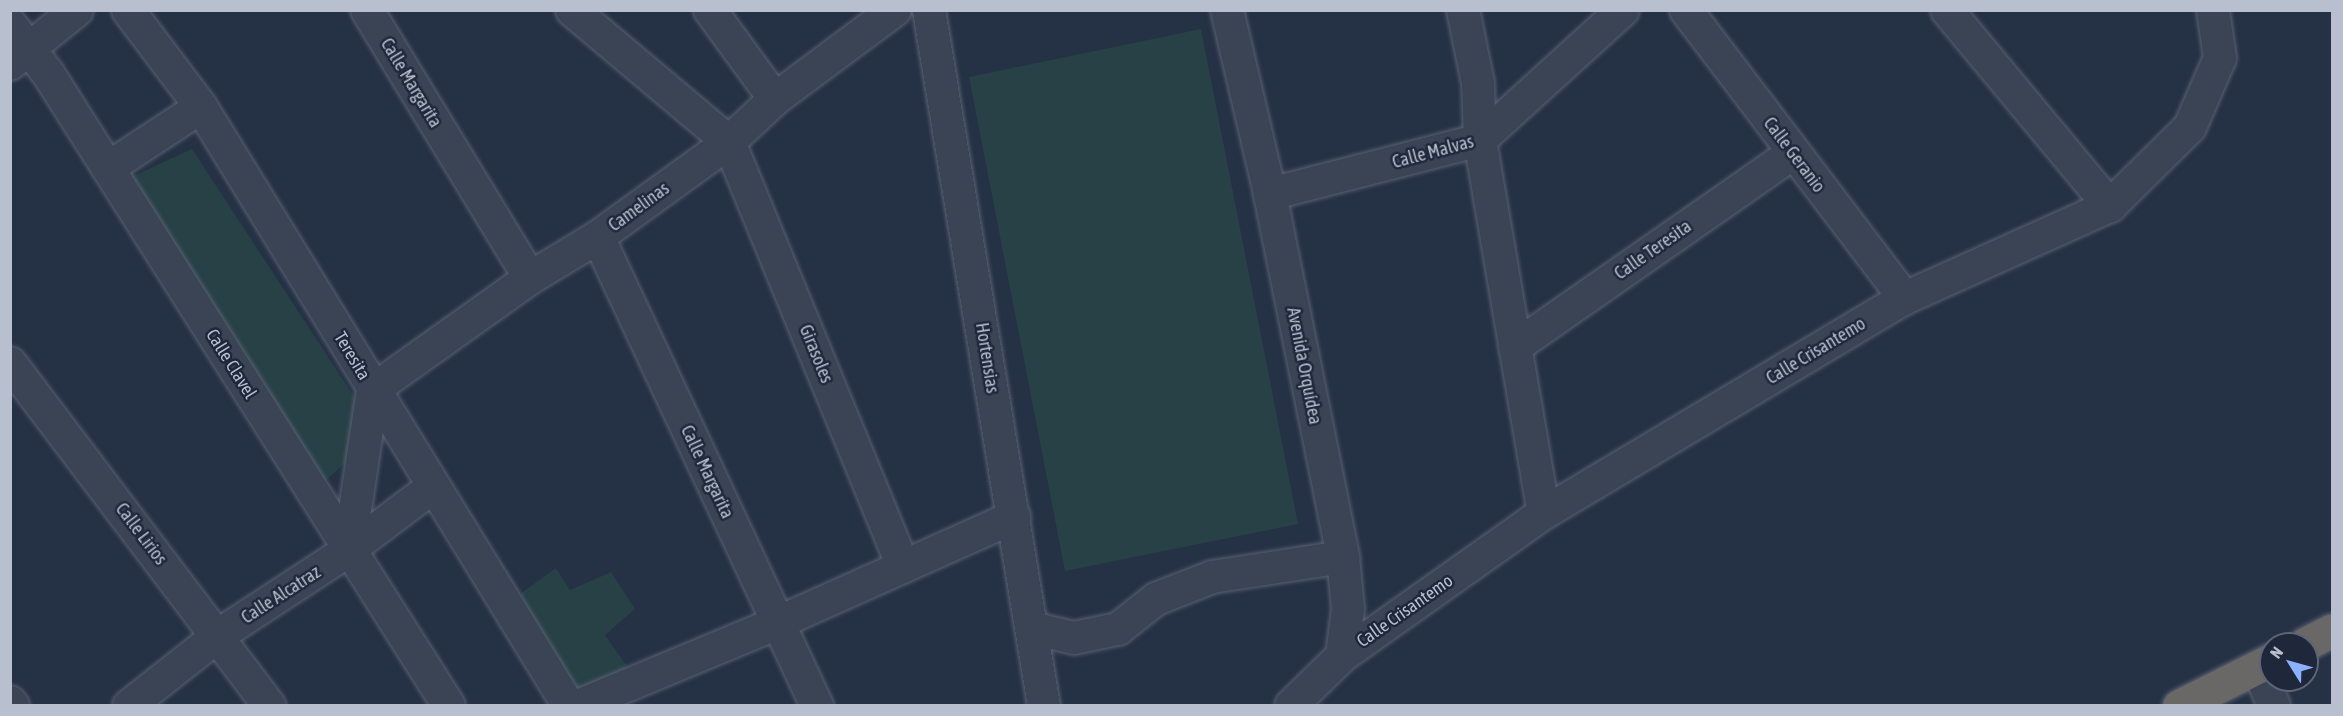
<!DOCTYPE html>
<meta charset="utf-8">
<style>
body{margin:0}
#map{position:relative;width:2343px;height:716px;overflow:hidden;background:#253145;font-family:"Asap Condensed",sans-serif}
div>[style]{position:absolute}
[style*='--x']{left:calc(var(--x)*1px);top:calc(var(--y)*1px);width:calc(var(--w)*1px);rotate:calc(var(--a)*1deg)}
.green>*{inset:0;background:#274146}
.roads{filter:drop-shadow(0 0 2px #596172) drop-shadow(0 0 2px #596172)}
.minor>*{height:32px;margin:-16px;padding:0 16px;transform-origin:16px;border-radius:16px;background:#3a4455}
.trunk>*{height:33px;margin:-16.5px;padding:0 16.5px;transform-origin:16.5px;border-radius:16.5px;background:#6a6866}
span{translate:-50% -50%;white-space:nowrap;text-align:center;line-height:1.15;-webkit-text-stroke:5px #1e283a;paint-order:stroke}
.street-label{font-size:18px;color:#b8bfce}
.frame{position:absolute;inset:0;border:12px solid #b8bfce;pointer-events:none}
.north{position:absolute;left:2259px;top:632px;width:60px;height:60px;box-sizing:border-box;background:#1e283a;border:2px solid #5c6475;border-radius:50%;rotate:307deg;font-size:16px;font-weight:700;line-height:24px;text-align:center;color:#b8bfce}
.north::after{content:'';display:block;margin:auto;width:21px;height:27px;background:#8cb2ff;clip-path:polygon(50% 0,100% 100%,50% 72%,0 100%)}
</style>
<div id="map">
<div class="green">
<i style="clip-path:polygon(1201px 29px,1298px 524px,1065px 571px,969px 77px)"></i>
<i style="clip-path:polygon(192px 149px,378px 433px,324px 482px,127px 179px)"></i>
<i style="clip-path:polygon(556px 568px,570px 590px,611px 572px,635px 609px,605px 635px,629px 669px,573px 690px,520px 594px)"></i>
</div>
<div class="roads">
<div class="minor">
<i style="--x:128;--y:10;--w:121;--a:53"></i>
<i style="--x:201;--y:107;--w:703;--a:58.44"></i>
<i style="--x:367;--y:10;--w:314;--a:58.7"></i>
<i style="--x:572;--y:10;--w:205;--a:40.1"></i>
<i style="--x:729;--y:142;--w:459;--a:67.7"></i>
<i style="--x:710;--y:10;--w:110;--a:53.9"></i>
<i style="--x:929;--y:10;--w:705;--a:80.62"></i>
<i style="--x:1227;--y:10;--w:189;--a:76.8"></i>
<i style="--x:1270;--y:194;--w:370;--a:78.6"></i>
<i style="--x:1343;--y:557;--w:52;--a:84.5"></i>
<i style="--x:1348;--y:609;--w:47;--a:97.3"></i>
<i style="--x:1342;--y:656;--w:71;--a:135.6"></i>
<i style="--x:1463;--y:10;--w:75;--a:78.4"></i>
<i style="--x:1478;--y:83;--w:57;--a:88"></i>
<i style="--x:1480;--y:140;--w:378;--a:80.3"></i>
<i style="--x:1686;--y:10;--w:362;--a:52.8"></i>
<i style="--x:1947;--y:10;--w:255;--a:50.3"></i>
<i style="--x:10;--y:24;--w:64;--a:52.6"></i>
<i style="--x:49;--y:75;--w:747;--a:57.63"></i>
<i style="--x:10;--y:64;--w:86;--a:-38.9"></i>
<i style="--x:108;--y:168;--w:111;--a:-33.3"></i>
<i style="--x:1270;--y:194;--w:217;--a:-14.4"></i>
<i style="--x:1480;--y:140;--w:193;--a:-42.3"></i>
<i style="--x:598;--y:237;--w:518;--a:64.97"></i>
<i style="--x:1515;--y:347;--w:338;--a:-34.9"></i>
<i style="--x:10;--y:363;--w:430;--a:52.9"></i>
<i style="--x:349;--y:550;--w:162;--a:-81.5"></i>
<i style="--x:373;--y:390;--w:193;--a:-35.5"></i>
<i style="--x:530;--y:278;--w:79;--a:-31.1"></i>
<i style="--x:598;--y:237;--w:162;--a:-35.9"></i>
<i style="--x:729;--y:142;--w:63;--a:-43.1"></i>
<i style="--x:775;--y:99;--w:149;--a:-36.6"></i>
<i style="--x:1032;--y:628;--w:43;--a:13.4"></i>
<i style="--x:1074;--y:638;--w:45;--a:-11.6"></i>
<i style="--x:1118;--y:629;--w:48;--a:-38.3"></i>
<i style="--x:1156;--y:599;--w:60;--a:-21.4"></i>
<i style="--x:1212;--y:577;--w:133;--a:-8.7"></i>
<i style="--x:1342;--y:656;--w:247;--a:-35.3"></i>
<i style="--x:1544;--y:513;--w:420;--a:-30.8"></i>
<i style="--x:1905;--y:298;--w:225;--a:-24.2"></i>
<i style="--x:2110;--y:206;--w:112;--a:-44.6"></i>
<i style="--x:2190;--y:127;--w:75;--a:-66.5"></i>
<i style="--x:2220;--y:58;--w:49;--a:-98.3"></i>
<i style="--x:2258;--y:667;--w:42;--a:67.7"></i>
<i style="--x:10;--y:702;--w:5;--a:53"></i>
<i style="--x:129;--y:706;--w:115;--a:-38.3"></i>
<i style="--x:219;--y:635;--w:155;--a:-33.2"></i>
<i style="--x:349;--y:550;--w:106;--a:-37"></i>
<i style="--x:578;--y:706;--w:216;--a:-22.6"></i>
<i style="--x:777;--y:623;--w:260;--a:-24.1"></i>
</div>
<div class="trunk">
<i style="--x:2305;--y:644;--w:30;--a:-27"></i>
<i style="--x:2179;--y:706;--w:103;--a:-26.6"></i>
</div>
</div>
<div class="street-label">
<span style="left:411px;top:83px;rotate:59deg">Calle Margarita</span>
<span style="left:1433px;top:152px;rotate:-15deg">Calle Malvas</span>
<span style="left:1794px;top:155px;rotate:53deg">Calle Geranio</span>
<span style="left:639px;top:207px;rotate:-36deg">Camelinas</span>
<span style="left:1653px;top:250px;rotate:-35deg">Calle Teresita</span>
<span style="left:1816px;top:351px;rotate:-31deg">Calle Crisantemo</span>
<span style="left:816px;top:354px;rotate:68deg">Girasoles</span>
<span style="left:352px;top:356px;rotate:59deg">Teresita</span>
<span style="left:987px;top:358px;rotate:81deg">Hortensias</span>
<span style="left:231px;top:364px;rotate:58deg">Calle Clavel</span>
<span style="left:1304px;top:366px;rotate:79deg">Avenida Orquídea</span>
<span style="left:707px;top:472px;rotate:65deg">Calle Margarita</span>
<span style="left:141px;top:534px;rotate:53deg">Calle Lirios</span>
<span style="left:281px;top:595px;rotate:-33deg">Calle Alcatraz</span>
<span style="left:1405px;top:611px;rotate:-35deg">Calle Crisantemo</span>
</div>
<div class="frame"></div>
<div class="north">N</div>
</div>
